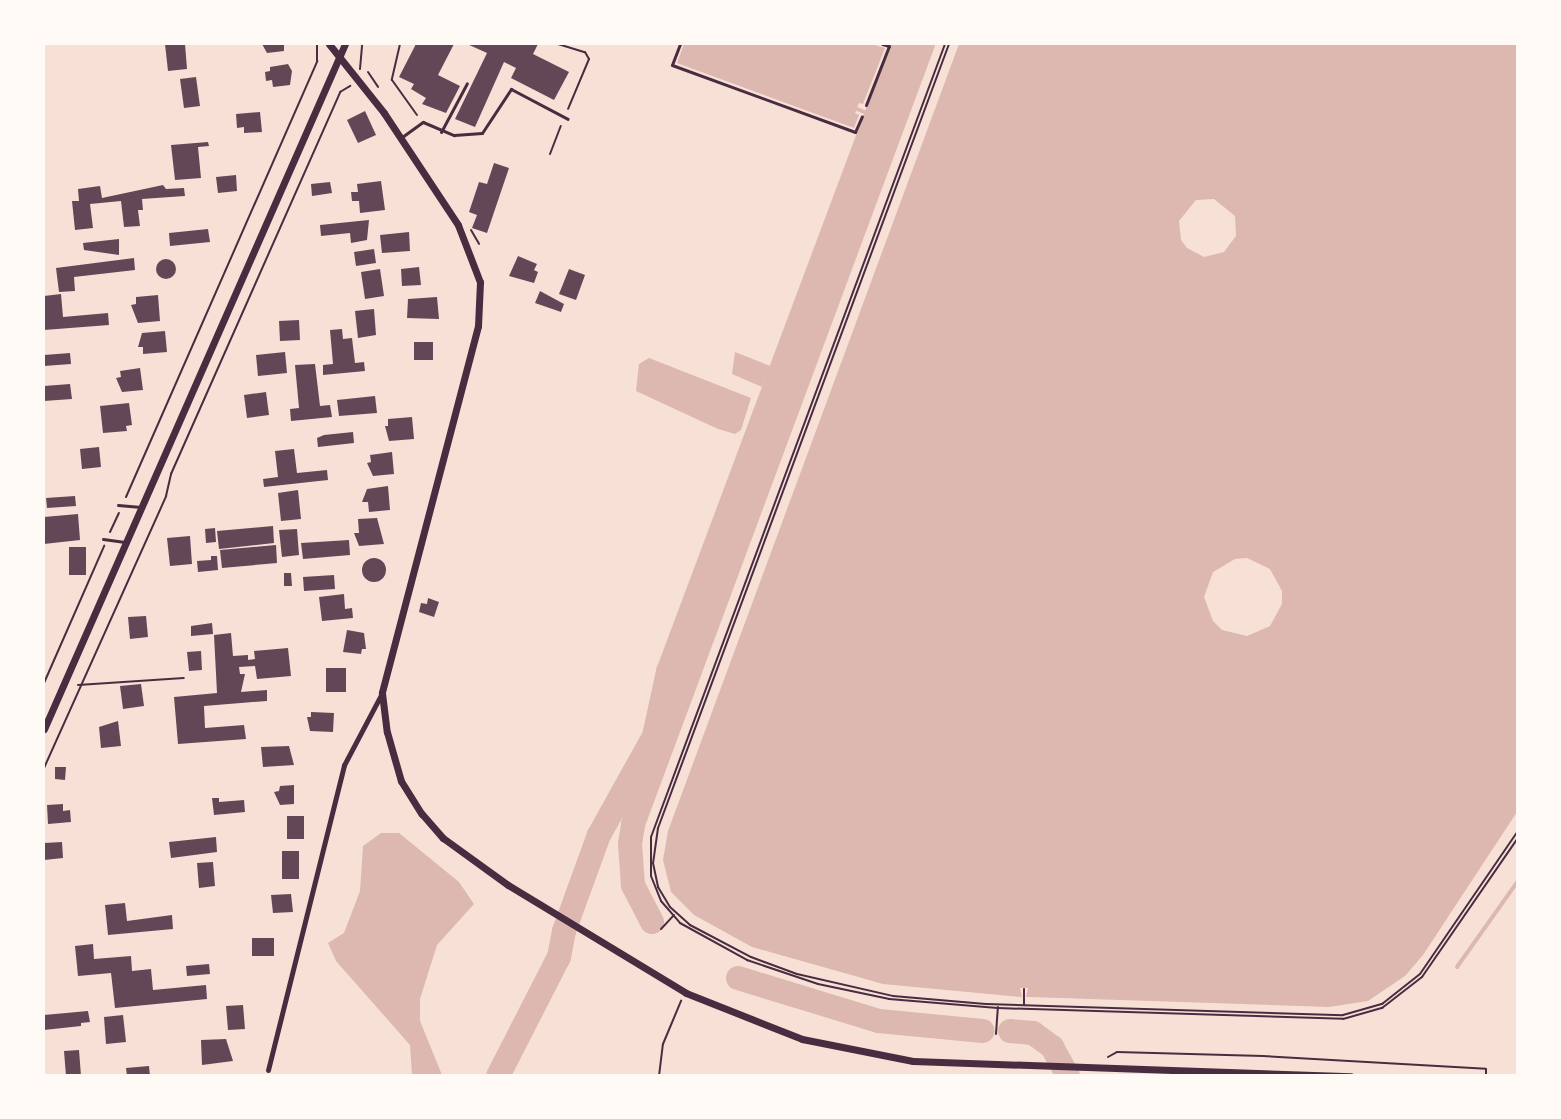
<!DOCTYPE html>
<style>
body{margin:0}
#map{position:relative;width:1561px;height:1119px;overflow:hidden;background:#f7e1d7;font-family:"Exo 2",sans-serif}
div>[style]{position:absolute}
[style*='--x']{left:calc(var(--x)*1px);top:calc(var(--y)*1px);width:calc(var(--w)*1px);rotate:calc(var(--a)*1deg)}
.water>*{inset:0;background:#dcb8b0}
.stream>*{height:4px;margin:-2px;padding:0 2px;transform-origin:2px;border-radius:2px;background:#dcb8b0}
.river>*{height:24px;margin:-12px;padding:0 12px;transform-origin:12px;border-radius:12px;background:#dcb8b0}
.building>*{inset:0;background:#644757}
.round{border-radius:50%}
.path>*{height:2px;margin:-1px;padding:0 1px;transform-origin:1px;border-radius:1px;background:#4a2c40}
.service>*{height:3px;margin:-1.5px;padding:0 1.5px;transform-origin:1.5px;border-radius:1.5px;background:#4a2c40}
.minor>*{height:5px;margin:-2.5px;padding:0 2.5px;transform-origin:2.5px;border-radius:2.5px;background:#4a2c40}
.tertiary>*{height:7px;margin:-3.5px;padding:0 3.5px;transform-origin:3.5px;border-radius:3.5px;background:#4a2c40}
span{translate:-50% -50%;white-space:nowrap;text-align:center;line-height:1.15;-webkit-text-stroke:4.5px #fffaf5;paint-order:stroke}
.frame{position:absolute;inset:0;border:45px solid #fffaf5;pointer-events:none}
</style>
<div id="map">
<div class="water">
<i style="clip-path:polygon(684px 44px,872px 44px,885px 48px,863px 104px,859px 103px,855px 113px,859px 115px,854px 128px,677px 63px)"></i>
<i style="clip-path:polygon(evenodd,959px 44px,1517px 44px,1517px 812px,1423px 955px,1405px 976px,1368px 1001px,1329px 1007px,1029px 997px,1026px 997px,1028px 988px,1020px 988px,1022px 997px,883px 984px,752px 947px,694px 915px,671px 892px,663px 860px,668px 831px,959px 44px,1214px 199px,1235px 216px,1236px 236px,1224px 252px,1204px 257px,1187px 248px,1181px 240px,1179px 221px,1196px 200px,1214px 199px,959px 44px,1247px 558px,1270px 569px,1282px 591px,1282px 604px,1270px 626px,1247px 636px,1222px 630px,1213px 621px,1204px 597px,1213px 572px,1235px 559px,1247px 558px)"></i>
<i style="clip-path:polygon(735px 352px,770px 366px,762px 387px,732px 374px)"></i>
<i style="clip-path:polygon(649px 358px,751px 398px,741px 430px,735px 434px,718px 429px,636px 391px,639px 364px)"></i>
<i style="clip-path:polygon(381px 833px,399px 833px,459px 882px,474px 904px,437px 945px,420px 999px,420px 1021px,442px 1075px,412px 1075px,410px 1045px,336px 961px,328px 943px,344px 933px,360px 891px,363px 846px)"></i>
</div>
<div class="stream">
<i style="--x:857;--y:109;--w:18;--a:22"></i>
<i style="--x:1457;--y:967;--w:105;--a:-54.7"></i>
</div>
<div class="river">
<i style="--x:652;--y:922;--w:42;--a:-117.2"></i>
<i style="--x:633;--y:885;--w:41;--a:-94.2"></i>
<i style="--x:630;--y:844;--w:20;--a:-81"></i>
<i style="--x:633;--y:824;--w:832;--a:-69.61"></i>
<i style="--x:738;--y:978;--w:147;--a:17"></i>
<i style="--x:879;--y:1021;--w:104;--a:5.5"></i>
<i style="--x:1010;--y:1031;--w:23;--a:5"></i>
<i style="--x:1033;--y:1033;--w:24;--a:36"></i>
<i style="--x:1052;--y:1047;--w:33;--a:61"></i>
<i style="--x:498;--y:1076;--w:134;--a:-62.9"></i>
<i style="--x:559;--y:957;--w:26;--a:-79"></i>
<i style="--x:564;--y:931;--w:102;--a:-70"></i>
<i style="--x:599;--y:835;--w:113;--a:-60.9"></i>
<i style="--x:654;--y:736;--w:66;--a:-77.7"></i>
<i style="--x:668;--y:672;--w:671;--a:-69.48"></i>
</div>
<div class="building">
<i style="clip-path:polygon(165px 44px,185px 44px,187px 69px,168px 71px)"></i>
<i style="clip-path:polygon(262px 44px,284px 44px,284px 51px,267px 53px)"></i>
<i style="clip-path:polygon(416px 44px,454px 44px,438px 75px,460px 86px,446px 113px,422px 104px,426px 98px,411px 89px,414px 84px,399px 77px)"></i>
<i style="clip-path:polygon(467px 44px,538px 44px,533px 54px,569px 72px,554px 100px,511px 78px,516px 68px,504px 62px,475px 127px,455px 119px,487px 53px)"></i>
<i style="clip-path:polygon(288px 64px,292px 71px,290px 85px,273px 87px,272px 80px,266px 81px,265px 72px,270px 71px,270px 67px)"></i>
<i style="clip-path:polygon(196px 77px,200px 106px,184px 108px,180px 79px)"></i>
<i style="clip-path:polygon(365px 111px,376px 135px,358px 143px,347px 120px)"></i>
<i style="clip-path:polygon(260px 112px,262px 132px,244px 133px,244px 127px,237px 128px,236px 114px)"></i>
<i style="clip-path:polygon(208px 142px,209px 146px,198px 147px,201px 178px,175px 180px,171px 145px)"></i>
<i style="clip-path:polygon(494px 163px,509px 168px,487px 233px,472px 228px,477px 215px,469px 212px,479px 182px,487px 184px)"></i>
<i style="clip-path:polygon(236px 175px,237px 191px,218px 193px,216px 177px)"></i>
<i style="clip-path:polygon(381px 181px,385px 210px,360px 213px,359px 201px,352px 201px,351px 192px,358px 192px,357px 184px)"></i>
<i style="clip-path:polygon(330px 182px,332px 193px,312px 196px,311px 184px)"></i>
<i style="clip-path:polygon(163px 185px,166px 189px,184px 188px,185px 196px,142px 199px,143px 210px,138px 210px,140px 226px,124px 227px,121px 201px,90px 204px,93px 228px,75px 230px,72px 201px,79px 201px,78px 189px,100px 186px,102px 198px)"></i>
<i style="clip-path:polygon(369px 220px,367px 240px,351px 243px,350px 233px,321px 236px,320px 225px)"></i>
<i style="clip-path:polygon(208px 229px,210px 242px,170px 246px,169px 233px)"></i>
<i style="clip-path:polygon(409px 232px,410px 251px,382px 253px,380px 235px)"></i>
<i style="clip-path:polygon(119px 239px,119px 255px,84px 250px,83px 243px)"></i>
<i style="clip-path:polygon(374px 249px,376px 263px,356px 266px,354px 252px)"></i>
<i style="clip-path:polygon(518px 256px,537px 264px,534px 270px,538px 272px,534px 283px,509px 276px)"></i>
<i style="clip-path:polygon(134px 258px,135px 270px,74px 277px,75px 291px,59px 292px,56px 268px)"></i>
<i class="round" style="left:156px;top:259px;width:20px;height:20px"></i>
<i style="clip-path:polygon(419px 267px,421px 285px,402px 286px,401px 269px)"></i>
<i style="clip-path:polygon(380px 269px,384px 296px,365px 299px,361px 272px)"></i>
<i style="clip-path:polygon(569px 269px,585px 275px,576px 300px,559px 294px)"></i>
<i style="clip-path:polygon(540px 291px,564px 304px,561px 312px,535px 303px)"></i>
<i style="clip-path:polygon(61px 294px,63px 317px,108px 313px,109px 325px,44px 330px,44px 296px)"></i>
<i style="clip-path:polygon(158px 295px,160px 321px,138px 323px,131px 305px,136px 304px,136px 297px)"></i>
<i style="clip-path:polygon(437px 297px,439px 319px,407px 318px,408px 299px)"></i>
<i style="clip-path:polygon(374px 309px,376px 335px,358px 338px,355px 311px)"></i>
<i style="clip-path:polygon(299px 320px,300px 340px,280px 341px,279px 321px)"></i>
<i style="clip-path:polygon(342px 329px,343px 339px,352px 338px,355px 363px,364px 362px,365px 371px,323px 375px,323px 365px,333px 364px,330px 330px)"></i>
<i style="clip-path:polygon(165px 331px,167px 352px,143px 354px,143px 347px,138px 347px,142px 333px)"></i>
<i style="clip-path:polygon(414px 342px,433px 342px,433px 360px,414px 360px)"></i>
<i style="clip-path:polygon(285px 352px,287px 373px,258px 376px,256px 355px)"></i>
<i style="clip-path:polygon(70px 353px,71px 364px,44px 366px,44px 355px)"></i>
<i style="clip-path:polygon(315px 364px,320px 406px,330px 405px,332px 417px,291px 421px,290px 409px,299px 408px,295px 365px)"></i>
<i style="clip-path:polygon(140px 368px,143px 390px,122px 392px,116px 378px,121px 377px,120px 371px)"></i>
<i style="clip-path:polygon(70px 384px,72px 399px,44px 401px,44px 386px)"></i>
<i style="clip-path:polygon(266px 392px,269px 415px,247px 418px,244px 395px)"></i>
<i style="clip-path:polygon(375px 396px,377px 413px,339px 416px,337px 400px)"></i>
<i style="clip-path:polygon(129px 403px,132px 425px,126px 426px,127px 431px,103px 433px,100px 406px)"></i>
<i style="clip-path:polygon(412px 417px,414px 439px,389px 441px,385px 426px,388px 426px,388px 419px)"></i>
<i style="clip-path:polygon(353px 432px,354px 443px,318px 447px,317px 438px,324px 435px)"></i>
<i style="clip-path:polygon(99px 447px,101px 467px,82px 469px,80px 449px)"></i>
<i style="clip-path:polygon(294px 449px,297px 473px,327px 470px,328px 480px,264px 487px,263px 479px,278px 477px,275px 451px)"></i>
<i style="clip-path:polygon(392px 452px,394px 474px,373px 476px,367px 463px,371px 462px,370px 455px)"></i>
<i style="clip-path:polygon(388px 486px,390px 510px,369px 512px,368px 502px,362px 502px,367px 489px)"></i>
<i style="clip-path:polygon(298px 490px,301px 519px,281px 521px,278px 493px)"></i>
<i style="clip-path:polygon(75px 496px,76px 506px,47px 508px,46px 498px)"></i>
<i style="clip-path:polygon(78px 514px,80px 540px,44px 544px,44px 517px)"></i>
<i style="clip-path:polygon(377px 518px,384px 544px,359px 546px,354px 533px,359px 533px,358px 519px)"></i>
<i style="clip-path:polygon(273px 526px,274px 543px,219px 549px,217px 531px)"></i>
<i style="clip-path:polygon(215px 528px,216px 542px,206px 543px,205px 529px)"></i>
<i style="clip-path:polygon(297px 529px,299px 555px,282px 557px,279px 530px)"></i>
<i style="clip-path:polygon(190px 536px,192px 564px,170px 566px,167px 538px)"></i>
<i style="clip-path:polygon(349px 540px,350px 555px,303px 559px,301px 543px)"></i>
<i style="clip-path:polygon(276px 545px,277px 563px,222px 568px,220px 550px)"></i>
<i style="clip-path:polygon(69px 547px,86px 547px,86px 575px,69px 575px)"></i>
<i style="clip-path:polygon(211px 556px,217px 556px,218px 570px,198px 572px,197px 561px,211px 560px)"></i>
<i class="round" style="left:362px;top:558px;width:24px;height:24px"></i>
<i style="clip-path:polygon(284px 573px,291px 573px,292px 586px,284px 586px)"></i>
<i style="clip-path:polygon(334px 575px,335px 589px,304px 591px,303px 577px)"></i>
<i style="clip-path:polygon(344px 594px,345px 609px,352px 608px,353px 618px,322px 621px,319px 597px)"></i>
<i style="clip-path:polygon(428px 598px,439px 602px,434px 617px,419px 612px,421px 603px,427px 604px)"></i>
<i style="clip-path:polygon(146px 616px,148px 637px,130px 639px,128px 617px)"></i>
<i style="clip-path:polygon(212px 623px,213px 634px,191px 636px,191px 626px)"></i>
<i style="clip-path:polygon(347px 630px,364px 633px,366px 649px,362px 649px,361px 654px,343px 652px)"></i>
<i style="clip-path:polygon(231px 633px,233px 656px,248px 655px,248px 660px,255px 659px,254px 651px,288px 648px,291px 676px,257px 679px,255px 666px,239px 667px,240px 674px,245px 674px,241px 692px,267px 690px,267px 701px,204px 706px,205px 728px,244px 725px,246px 739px,178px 744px,174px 697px,217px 693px,214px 635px)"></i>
<i style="clip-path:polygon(201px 651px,202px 670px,189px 671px,187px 652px)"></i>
<i style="clip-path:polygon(326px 668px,346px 668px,346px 692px,326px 692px)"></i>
<i style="clip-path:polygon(141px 684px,144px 706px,123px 709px,120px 686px)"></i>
<i style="clip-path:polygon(311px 712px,334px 713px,333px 732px,310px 731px,307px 717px,311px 717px)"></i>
<i style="clip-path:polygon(118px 721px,121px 746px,101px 748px,99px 727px)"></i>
<i style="clip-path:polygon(289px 746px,294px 765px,263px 767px,261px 747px)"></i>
<i style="clip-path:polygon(55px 767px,66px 767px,65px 780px,55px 779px)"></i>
<i style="clip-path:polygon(294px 785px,294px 804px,280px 805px,274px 792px,279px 791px,280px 786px)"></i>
<i style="clip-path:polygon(212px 798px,219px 798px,219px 802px,244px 800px,245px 812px,214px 815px)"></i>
<i style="clip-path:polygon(63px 804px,63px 811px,70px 810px,71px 822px,48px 824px,47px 805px)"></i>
<i style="clip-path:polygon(287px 816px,304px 816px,304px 839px,287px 839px)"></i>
<i style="clip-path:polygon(216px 837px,217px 852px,171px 858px,169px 842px)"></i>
<i style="clip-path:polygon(62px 842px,63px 858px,44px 860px,44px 843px)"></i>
<i style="clip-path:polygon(282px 851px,299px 851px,299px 879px,282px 879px)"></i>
<i style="clip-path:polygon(213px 862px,215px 886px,199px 888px,197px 863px)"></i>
<i style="clip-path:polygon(291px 894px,293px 912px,273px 913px,271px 895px)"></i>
<i style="clip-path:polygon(125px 903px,127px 921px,172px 915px,173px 929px,108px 935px,105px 905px)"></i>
<i style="clip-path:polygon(252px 938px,274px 938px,274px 956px,252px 956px)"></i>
<i style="clip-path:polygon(93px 944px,94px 959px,131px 956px,132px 971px,151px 969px,153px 990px,206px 985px,207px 999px,115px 1008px,111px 973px,78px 976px,75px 946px)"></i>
<i style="clip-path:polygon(209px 964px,210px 974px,187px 976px,186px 966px)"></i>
<i style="clip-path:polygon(243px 1005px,245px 1029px,228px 1030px,226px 1006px)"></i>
<i style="clip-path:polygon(88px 1011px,90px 1022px,81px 1023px,81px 1026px,44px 1030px,44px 1015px)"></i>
<i style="clip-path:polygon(123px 1015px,126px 1042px,106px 1044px,104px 1017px)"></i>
<i style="clip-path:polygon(226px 1039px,233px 1061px,202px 1065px,201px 1040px)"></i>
<i style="clip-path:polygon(79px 1050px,81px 1076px,66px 1076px,64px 1051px)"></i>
<i style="clip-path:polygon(149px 1066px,150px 1076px,127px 1076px,126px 1068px)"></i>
</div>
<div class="path">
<i style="--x:400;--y:44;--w:37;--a:103"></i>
<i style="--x:392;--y:80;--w:43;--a:54.5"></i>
<i style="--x:558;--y:44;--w:28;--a:17"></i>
<i style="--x:585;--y:52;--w:8;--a:60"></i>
<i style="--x:589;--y:59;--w:54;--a:112.8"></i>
<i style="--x:945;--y:44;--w:846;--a:110.34"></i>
<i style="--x:651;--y:837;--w:39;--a:90"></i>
<i style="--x:651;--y:876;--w:27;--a:68"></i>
<i style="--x:661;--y:901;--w:29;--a:49"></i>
<i style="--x:680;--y:923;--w:77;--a:28.9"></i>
<i style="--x:747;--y:960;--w:75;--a:18.7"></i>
<i style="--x:818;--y:984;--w:73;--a:11.9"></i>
<i style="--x:889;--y:999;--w:109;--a:4.7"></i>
<i style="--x:998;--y:1008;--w:345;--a:1.8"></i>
<i style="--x:1343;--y:1019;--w:41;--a:-15.8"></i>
<i style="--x:1382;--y:1008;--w:51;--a:-37.8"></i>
<i style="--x:1422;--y:977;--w:169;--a:-55.4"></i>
<i style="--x:949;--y:44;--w:836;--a:110.36"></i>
<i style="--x:658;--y:828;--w:35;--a:98"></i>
<i style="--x:653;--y:863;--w:25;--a:78"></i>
<i style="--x:658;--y:887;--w:23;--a:59"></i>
<i style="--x:670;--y:907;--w:27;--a:42"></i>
<i style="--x:690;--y:925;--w:69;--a:27.7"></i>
<i style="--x:751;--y:957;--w:49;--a:20.3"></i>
<i style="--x:797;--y:974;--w:98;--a:12.9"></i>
<i style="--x:893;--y:996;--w:93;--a:4.9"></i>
<i style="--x:986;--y:1004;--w:357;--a:1.8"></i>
<i style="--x:1343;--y:1015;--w:41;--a:-15.8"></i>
<i style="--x:1382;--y:1004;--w:48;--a:-38.3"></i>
<i style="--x:1420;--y:974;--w:173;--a:-55.6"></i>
<i style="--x:360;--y:69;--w:25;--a:-85"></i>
<i style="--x:368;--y:72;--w:18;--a:56"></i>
<i style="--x:550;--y:154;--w:30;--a:-69"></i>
<i style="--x:471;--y:230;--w:16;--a:60"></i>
<i style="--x:126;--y:497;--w:476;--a:-66.3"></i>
<i style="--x:317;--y:61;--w:17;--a:-90"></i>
<i style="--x:110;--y:532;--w:21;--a:-65"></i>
<i style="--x:44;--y:683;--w:150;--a:-66.3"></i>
<i style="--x:78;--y:685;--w:106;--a:-3.8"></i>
<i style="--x:44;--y:768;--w:298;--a:-65.8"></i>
<i style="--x:166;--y:496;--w:23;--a:-77"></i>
<i style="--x:171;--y:474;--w:418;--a:-66.1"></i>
<i style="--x:340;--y:92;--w:12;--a:-31"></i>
<i style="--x:661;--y:929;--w:19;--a:-47"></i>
<i style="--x:1024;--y:989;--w:16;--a:90"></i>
<i style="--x:996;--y:1034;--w:27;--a:-86"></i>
<i style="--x:1108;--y:1057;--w:10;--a:-29"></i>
<i style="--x:1117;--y:1052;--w:146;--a:1.6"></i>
<i style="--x:1263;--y:1056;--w:223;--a:3.3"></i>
<i style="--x:1486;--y:1069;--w:7;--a:90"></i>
<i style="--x:659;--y:1076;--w:32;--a:-83"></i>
<i style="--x:663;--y:1044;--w:47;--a:-67.3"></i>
</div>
<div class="service">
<i style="--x:680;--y:44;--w:22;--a:111"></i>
<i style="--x:672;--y:65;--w:195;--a:20.1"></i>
<i style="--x:855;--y:132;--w:17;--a:-66"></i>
<i style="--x:866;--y:105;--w:63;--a:-68.7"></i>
<i style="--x:889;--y:46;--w:7;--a:-164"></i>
<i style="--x:441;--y:132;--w:55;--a:-62"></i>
<i style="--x:402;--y:137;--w:26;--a:-36"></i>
<i style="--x:423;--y:122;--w:34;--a:23"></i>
<i style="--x:454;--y:135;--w:28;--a:-4"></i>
<i style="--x:482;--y:133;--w:53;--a:-56.6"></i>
<i style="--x:511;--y:89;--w:64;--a:27.8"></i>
<i style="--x:118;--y:505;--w:23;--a:5"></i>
<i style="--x:103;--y:539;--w:22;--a:8"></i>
</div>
<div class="minor">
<i style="--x:268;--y:1070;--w:314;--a:-76"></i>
<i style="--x:344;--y:765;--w:81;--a:-62.2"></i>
</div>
<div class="tertiary">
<i style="--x:329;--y:44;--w:88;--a:51.4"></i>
<i style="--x:384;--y:113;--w:134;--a:56.5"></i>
<i style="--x:458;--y:225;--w:61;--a:68.9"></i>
<i style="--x:480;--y:282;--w:44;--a:92.6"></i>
<i style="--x:478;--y:326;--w:379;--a:104.7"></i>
<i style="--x:382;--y:693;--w:39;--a:83"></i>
<i style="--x:387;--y:732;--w:51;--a:74.1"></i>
<i style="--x:401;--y:781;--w:39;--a:58"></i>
<i style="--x:422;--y:814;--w:32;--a:49"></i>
<i style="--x:443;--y:838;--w:80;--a:35.9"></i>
<i style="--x:508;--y:885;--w:208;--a:31.2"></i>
<i style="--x:686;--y:993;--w:125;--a:21.6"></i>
<i style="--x:802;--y:1039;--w:113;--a:11.2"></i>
<i style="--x:913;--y:1061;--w:438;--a:2"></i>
<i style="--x:44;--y:729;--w:748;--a:-66.28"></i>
</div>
<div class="frame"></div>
</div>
